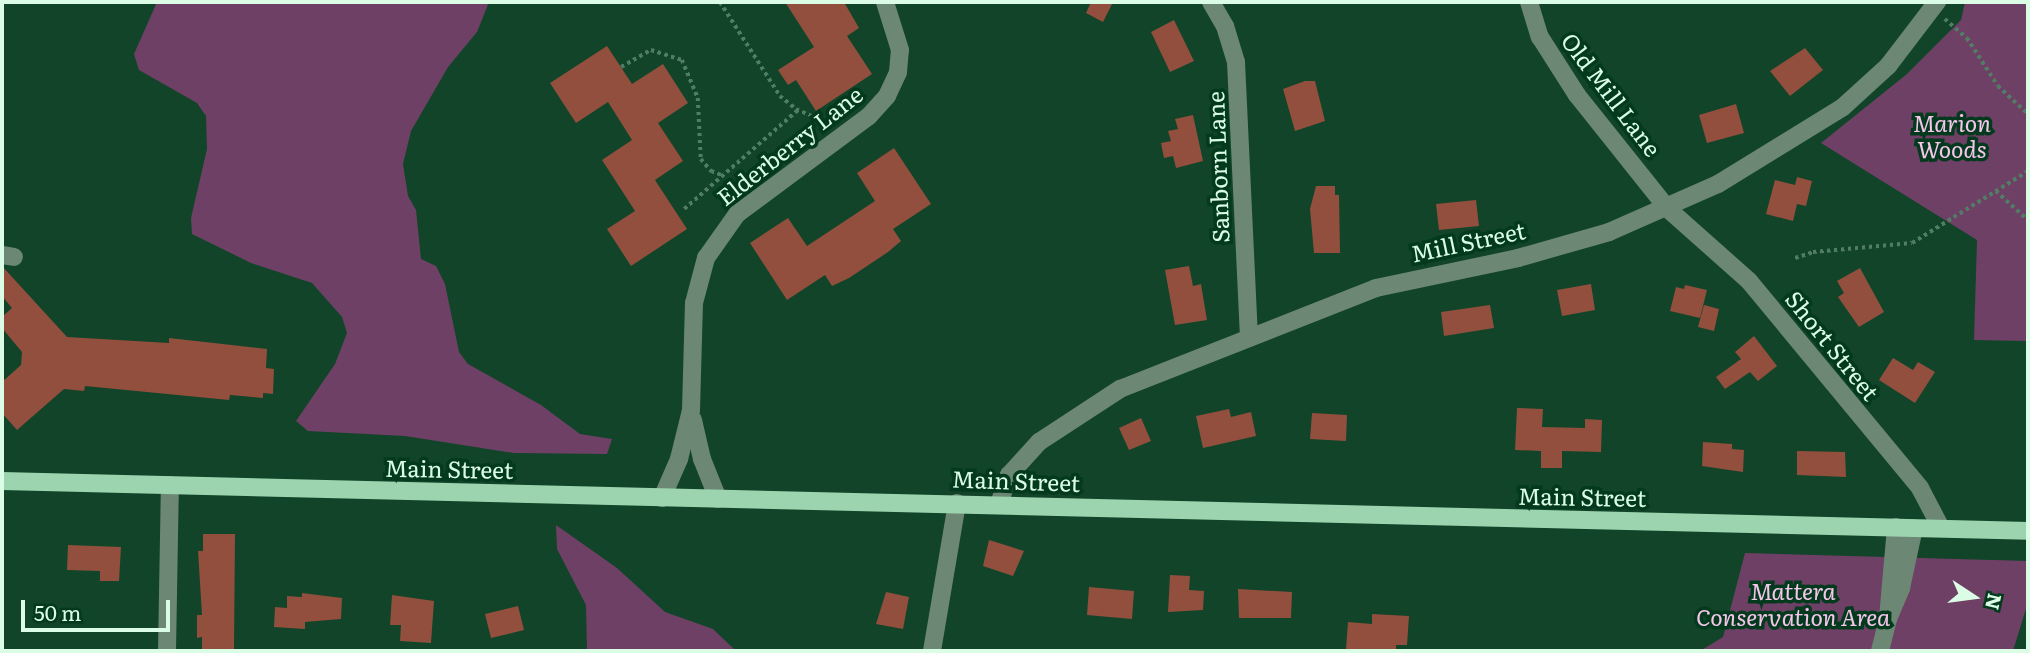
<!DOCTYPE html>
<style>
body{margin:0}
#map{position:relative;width:2030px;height:653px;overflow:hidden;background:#114428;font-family:Literata,serif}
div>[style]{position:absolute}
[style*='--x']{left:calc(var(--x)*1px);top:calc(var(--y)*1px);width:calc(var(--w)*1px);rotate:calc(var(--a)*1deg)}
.green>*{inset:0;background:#6f4065}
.building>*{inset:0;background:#924f3e}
.path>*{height:3.5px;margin-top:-1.75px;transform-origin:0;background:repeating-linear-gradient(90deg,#507d63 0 3.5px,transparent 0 7px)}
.minor>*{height:18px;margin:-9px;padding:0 9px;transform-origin:9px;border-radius:9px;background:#6c8774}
.major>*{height:18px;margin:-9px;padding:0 9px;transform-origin:9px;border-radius:9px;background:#9bd4ae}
span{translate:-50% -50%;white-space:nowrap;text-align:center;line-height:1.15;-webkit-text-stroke:7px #033a1e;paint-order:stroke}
.street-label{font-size:23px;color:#dbfce5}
.park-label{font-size:23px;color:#f7c6eb;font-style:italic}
.frame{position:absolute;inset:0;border:4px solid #dbfce5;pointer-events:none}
.north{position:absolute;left:1939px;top:562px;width:70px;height:70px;-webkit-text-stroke:5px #033a1e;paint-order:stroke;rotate:103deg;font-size:19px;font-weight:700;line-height:28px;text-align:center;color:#dbfce5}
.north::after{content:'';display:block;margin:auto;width:24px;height:32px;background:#dbfce5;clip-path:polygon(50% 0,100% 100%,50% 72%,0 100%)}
.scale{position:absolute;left:21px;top:600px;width:149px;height:32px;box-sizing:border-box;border:4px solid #dbfce5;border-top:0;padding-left:9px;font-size:21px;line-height:24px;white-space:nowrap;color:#dbfce5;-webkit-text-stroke:5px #033a1e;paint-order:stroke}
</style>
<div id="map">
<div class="green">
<i style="clip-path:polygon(157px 2px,489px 2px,477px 32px,448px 67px,411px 131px,403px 164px,408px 196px,416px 210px,421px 259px,436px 266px,445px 284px,459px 352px,468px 364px,541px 405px,580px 434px,612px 439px,607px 454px,514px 453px,405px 436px,308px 431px,296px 421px,335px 364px,347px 333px,342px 317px,312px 283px,251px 263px,192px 234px,191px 218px,207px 149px,206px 116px,197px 103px,139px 70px,134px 54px)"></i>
<i style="clip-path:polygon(1965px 2px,2028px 2px,2028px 341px,1974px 340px,1977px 240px,1821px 143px,1907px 74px,1961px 20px)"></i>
<i style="clip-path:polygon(556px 525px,617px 568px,665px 612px,713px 629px,736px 651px,587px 651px,586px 605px,557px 549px)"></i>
<i style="clip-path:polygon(1745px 553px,2028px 561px,2028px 602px,2013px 651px,1700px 651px,1723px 637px)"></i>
</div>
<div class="building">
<i style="clip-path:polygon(785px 2px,844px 2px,859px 28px,847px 36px,872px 74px,816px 111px,796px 80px,788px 85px,778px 70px,814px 47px)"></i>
<i style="clip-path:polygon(1091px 2px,1113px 2px,1103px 22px,1086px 13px)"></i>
<i style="clip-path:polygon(1174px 20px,1194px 61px,1170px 72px,1151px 32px)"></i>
<i style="clip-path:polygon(607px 46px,632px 84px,663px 64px,688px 103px,658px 123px,683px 161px,655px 180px,687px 229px,631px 266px,607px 229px,635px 211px,602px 160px,632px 140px,608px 102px,576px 123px,550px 83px)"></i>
<i style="clip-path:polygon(1805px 48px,1823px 70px,1790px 96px,1770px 71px)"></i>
<i style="clip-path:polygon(1305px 81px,1315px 81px,1325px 121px,1295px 131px,1283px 89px)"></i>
<i style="clip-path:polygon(1736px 104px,1744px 133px,1707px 143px,1699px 115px)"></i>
<i style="clip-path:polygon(1193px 115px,1203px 161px,1176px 168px,1173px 156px,1164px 158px,1161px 143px,1171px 141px,1168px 131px,1178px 129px,1175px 119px)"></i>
<i style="clip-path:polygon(894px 148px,931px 204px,893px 229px,901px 241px,888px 252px,849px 278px,832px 286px,825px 275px,787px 300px,750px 243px,788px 218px,807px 246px,875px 201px,857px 173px)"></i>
<i style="clip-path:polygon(1797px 177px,1812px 181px,1806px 206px,1797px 204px,1793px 221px,1766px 214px,1775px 180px,1795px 185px)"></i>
<i style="clip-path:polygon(1316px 186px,1335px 186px,1335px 195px,1339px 195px,1340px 253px,1314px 253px,1310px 209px)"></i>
<i style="clip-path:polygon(1476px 200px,1479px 226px,1439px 230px,1436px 204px)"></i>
<i style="clip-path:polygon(2px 266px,67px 337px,169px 343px,169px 338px,267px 349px,266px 368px,274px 369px,273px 394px,263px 393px,263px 398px,230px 395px,229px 400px,85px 386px,84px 391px,64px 389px,17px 430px,2px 413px,2px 382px,21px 365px,22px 352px,2px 328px,2px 317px,12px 308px,2px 296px)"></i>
<i style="clip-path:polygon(1189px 266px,1193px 286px,1201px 284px,1207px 320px,1175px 325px,1165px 270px)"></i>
<i style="clip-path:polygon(1860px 268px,1884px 312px,1859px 327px,1838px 297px,1844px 293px,1837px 281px)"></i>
<i style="clip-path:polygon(1591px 284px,1595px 310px,1562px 316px,1557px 290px)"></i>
<i style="clip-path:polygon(1685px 285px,1707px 290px,1700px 318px,1670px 311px,1676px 287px,1684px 289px)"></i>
<i style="clip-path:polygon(1490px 305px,1494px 328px,1444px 336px,1441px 312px)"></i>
<i style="clip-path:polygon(1704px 305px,1719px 309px,1714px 331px,1698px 327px)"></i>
<i style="clip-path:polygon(1754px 336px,1777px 366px,1758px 381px,1750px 372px,1725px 389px,1716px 377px,1741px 359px,1735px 352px)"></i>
<i style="clip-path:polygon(1893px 358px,1913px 370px,1918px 362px,1935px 372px,1915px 403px,1879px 380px)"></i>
<i style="clip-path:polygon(1517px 408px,1543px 409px,1542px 427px,1585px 428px,1585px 419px,1602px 420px,1601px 452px,1562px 451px,1562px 468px,1541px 468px,1541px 451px,1515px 450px)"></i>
<i style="clip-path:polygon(1229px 409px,1231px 417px,1251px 412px,1256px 436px,1203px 448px,1196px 416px)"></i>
<i style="clip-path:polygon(1312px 413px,1347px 415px,1346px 441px,1310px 439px)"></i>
<i style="clip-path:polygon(1141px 418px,1151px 441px,1129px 450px,1119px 428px)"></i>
<i style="clip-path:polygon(1703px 442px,1732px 444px,1732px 449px,1744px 450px,1743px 472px,1702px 466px)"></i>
<i style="clip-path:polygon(1797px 451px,1845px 452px,1846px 477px,1797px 475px)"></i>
<i style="clip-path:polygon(203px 534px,235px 534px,234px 651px,202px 651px,202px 637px,197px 638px,197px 615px,202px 615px,198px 551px,203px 551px)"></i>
<i style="clip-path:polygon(989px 540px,1024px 551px,1013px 576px,983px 566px)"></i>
<i style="clip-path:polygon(68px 545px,121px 547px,119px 581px,100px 581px,100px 571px,67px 570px)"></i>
<i style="clip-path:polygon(1170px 575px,1190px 576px,1189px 590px,1204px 591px,1203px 610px,1168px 612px)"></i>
<i style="clip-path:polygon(1089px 587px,1134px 591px,1132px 619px,1087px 615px)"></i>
<i style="clip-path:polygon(1238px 589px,1292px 592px,1291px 618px,1239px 618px)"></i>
<i style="clip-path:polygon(886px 592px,909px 597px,903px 629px,876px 624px)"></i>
<i style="clip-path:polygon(302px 593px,342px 598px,341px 619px,305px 622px,305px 629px,274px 627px,275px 607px,287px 608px,287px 596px,302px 597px)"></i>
<i style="clip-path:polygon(392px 595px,434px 601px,431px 643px,400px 641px,401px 625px,390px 625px)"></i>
<i style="clip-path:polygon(518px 606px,524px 630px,491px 638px,485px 614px)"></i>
<i style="clip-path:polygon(1372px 614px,1409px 616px,1407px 645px,1396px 645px,1396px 651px,1346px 649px,1348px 622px,1372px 624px)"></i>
</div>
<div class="path">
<i style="--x:720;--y:2;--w:112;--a:57.4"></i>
<i style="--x:780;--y:96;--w:21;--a:39"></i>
<i style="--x:796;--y:109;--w:37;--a:24"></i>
<i style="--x:1945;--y:19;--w:29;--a:41"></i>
<i style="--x:1967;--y:38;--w:57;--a:57.1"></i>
<i style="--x:1998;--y:86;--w:41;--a:43"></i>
<i style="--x:621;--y:67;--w:34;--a:-30"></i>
<i style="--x:651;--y:50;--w:33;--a:18"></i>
<i style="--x:682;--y:60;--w:41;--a:67.2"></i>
<i style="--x:698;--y:98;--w:61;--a:87.2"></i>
<i style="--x:701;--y:159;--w:16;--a:50"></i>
<i style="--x:711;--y:171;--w:14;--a:21"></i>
<i style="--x:1996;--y:191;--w:43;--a:42.2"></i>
<i style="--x:684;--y:209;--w:151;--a:-41"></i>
<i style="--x:1795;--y:258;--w:19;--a:-18"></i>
<i style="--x:1813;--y:252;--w:99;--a:-5.2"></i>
<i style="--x:1912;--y:243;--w:137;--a:-31.8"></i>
</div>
<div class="minor">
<i style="--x:1211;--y:2;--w:28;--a:60"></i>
<i style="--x:1225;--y:26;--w:38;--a:73"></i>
<i style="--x:1236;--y:62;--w:273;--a:87.3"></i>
<i style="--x:1529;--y:2;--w:37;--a:73"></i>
<i style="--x:1540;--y:37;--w:69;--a:57.5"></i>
<i style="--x:1577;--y:95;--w:146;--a:51.4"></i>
<i style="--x:1668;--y:209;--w:108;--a:41.6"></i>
<i style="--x:1749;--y:281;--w:268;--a:50.4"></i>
<i style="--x:1920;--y:488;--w:45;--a:62.3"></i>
<i style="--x:2;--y:255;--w:12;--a:9"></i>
<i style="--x:693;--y:420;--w:40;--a:77"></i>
<i style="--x:702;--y:459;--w:43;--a:68.2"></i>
<i style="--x:662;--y:498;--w:43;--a:-66.4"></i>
<i style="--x:679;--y:459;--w:50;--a:-76.2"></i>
<i style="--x:691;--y:410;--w:107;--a:-88.4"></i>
<i style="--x:694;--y:303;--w:47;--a:-75.1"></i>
<i style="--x:706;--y:258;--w:54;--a:-54.8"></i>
<i style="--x:737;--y:214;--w:164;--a:-36.6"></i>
<i style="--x:869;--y:116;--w:27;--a:-48"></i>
<i style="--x:887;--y:96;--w:26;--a:-65"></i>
<i style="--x:898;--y:72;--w:22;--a:-85"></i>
<i style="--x:900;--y:50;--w:50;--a:-107.4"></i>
<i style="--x:999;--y:504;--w:31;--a:-71"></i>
<i style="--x:1009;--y:475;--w:45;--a:-47.7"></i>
<i style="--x:1039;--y:442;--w:97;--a:-33.2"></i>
<i style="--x:1120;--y:389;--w:275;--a:-21.5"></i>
<i style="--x:1376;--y:288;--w:145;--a:-11.9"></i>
<i style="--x:1518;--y:258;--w:95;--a:-15.9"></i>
<i style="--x:1609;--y:232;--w:119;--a:-23.8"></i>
<i style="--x:1718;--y:184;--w:147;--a:-31.6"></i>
<i style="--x:1843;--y:107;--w:61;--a:-42.3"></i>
<i style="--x:1888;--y:66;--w:81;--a:-52.6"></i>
<i style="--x:1896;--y:527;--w:92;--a:95"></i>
<i style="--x:1888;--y:619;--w:34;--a:-67"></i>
<i style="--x:1901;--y:588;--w:61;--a:-77.8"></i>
<i style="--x:167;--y:651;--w:166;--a:-89"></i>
<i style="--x:932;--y:651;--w:150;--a:-80.4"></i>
<i style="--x:1880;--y:651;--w:33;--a:-76"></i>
</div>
<div class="major">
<i style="--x:2;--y:481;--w:2027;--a:1.41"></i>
</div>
<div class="street-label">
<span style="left:1612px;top:94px;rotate:53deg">Old Mill Lane</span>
<span style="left:789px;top:145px;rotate:-38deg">Elderberry Lane</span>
<span style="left:1217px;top:167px;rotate:-92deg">Sanborn Lane</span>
<span style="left:1468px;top:241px;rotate:-12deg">Mill Street</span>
<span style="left:1833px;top:345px;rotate:51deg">Short Street</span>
<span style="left:449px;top:468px;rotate:1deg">Main Street</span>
<span style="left:1016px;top:480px;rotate:2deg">Main Street</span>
<span style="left:1582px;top:496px;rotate:1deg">Main Street</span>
</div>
<div class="park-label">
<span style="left:1952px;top:135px">Marion<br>Woods</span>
<span style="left:1793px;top:603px">Mattera<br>Conservation Area</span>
</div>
<div class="frame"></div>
<div class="north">N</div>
<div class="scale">50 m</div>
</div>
